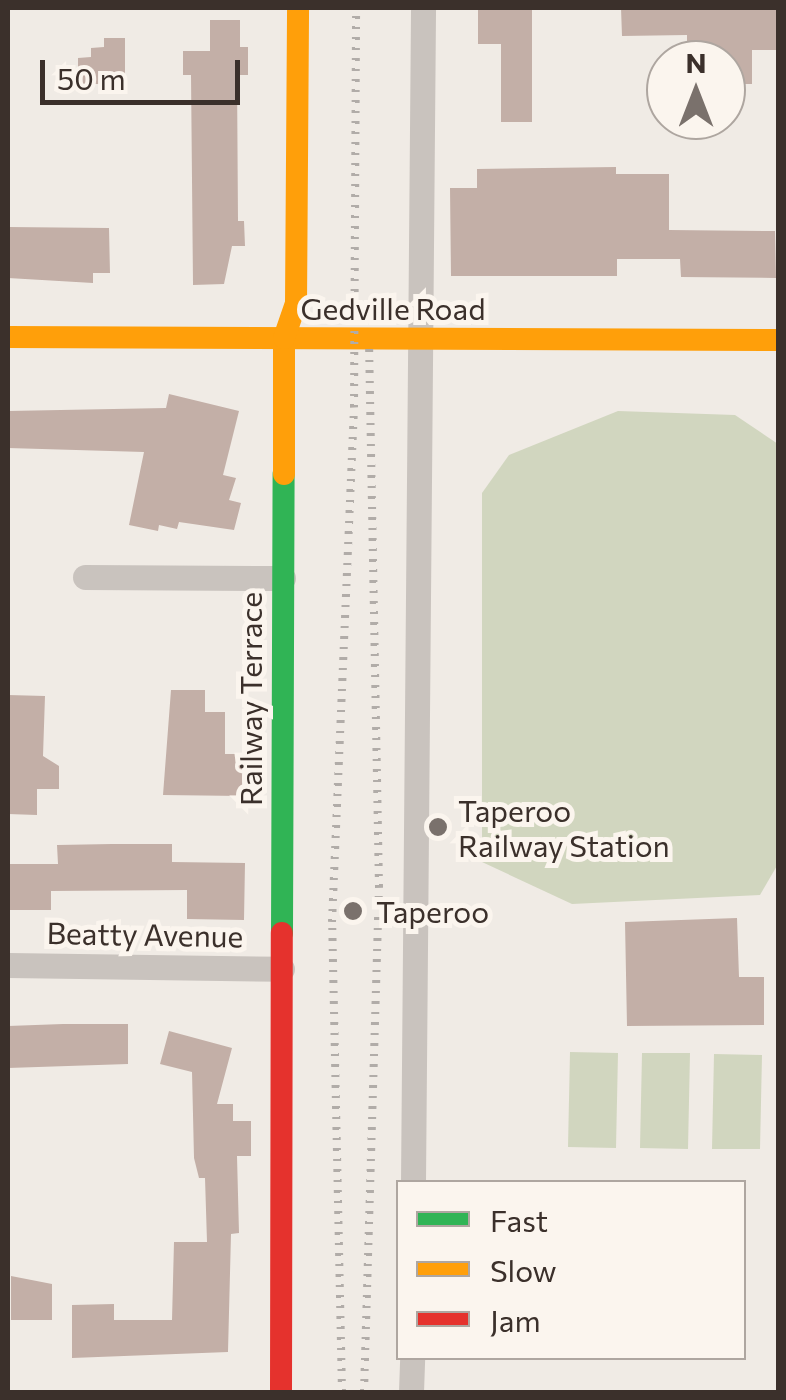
<!DOCTYPE html>
<style>
body{margin:0}
#map{position:relative;width:786px;height:1400px;overflow:hidden;background:#f0ebe5;font-family:Commissioner,sans-serif}
div>[style]{position:absolute}
[style*='--x']{left:calc(var(--x)*1px);top:calc(var(--y)*1px);width:calc(var(--w)*1px);rotate:calc(var(--a)*1deg)}
.green>*{inset:0;background:#d1d6bf}
.building>*{inset:0;background:#c3afa7}
.street>*{height:25px;margin:-12.5px;padding:0 12.5px;transform-origin:12.5px;border-radius:12.5px;background:#c9c3be}
.fast>*{height:22px;margin:-11px;padding:0 11px;transform-origin:11px;border-radius:11px;background:#30b455}
.slow>*{height:22px;margin:-11px;padding:0 11px;transform-origin:11px;border-radius:11px;background:#ff9f0a}
.jam>*{height:22px;margin:-11px;padding:0 11px;transform-origin:11px;border-radius:11px;background:#e5322d}
.rail>*{height:8px;margin-top:-4px;transform-origin:0;background:repeating-linear-gradient(90deg,#b1aca8 0 2.5px,transparent 0 10.5px)}
.dots>*{width:28px;height:28px;translate:-50% -50%;box-sizing:border-box;border:5px solid #fbf5ee;border-radius:50%}
span{translate:-50% -50%;white-space:nowrap;text-align:center;line-height:1.15;-webkit-text-stroke:10px #fbf5ee;paint-order:stroke}
.street-label{font-size:30px;color:#3b302b}
.poi-label{font-size:30px;color:#3b302b}
.left{translate:0 -50%;text-align:left}
.frame{position:absolute;inset:0;border:10px solid #3b302b;pointer-events:none}
.legend{position:absolute;left:396px;top:1180px;width:350px;height:180px;box-sizing:border-box;background:#fbf5ee;border:2px solid #aea6a0;margin:0;padding:12px 18px;list-style:none;font-size:30px;color:#3b302b}
.legend li{display:flex;align-items:center;gap:20px;height:50px}
.legend b{width:50px;border:2px solid #aea6a0}
.north{position:absolute;left:646px;top:40px;width:100px;height:100px;box-sizing:border-box;background:#fbf5ee;border:2px solid #aea6a0;border-radius:50%;rotate:0deg;font-size:28px;font-weight:700;line-height:40px;text-align:center;color:#3b302b}
.north::after{content:'';display:block;margin:auto;width:35px;height:45px;background:#7a716c;clip-path:polygon(50% 0,100% 100%,50% 72%,0 100%)}
.scale{position:absolute;left:40px;top:60px;width:200px;height:45px;box-sizing:border-box;border:5px solid #3b302b;border-top:0;padding-left:12px;font-size:30px;line-height:35px;white-space:nowrap;color:#3b302b;-webkit-text-stroke:8px #fbf5ee;paint-order:stroke}
</style>
<div id="map">
<div class="green">
<i style="clip-path:polygon(618px 411px,735px 415px,778px 444px,778px 864px,760px 895px,572px 904px,482px 862px,482px 493px,509px 455px)"></i>
<i style="clip-path:polygon(570px 1052px,618px 1053px,616px 1148px,568px 1147px)"></i>
<i style="clip-path:polygon(642px 1053px,690px 1053px,688px 1149px,640px 1148px)"></i>
<i style="clip-path:polygon(714px 1054px,762px 1055px,760px 1149px,712px 1149px)"></i>
</div>
<div class="building">
<i style="clip-path:polygon(478px 8px,532px 8px,532px 122px,501px 122px,501px 44px,478px 44px)"></i>
<i style="clip-path:polygon(621px 8px,778px 8px,778px 50px,752px 50px,752px 84px,726px 84px,726px 60px,687px 60px,687px 35px,622px 36px)"></i>
<i style="clip-path:polygon(210px 20px,240px 20px,240px 47px,248px 47px,248px 75px,237px 75px,238px 221px,244px 221px,245px 246px,232px 246px,224px 284px,193px 285px,191px 75px,183px 75px,183px 51px,210px 51px)"></i>
<i style="clip-path:polygon(104px 38px,125px 38px,125px 84px,78px 84px,78px 58px,91px 57px,91px 48px,104px 47px)"></i>
<i style="clip-path:polygon(616px 167px,616px 174px,669px 174px,669px 230px,775px 231px,776px 278px,681px 277px,680px 259px,617px 259px,617px 276px,451px 276px,450px 188px,477px 188px,477px 169px)"></i>
<i style="clip-path:polygon(8px 227px,109px 228px,110px 273px,93px 273px,93px 283px,8px 278px)"></i>
<i style="clip-path:polygon(169px 394px,239px 411px,223px 475px,236px 478px,229px 500px,241px 503px,234px 530px,179px 522px,177px 529px,159px 525px,158px 531px,129px 525px,144px 452px,8px 448px,8px 411px,166px 408px)"></i>
<i style="clip-path:polygon(171px 690px,205px 690px,205px 712px,225px 712px,225px 754px,242px 754px,242px 796px,163px 795px)"></i>
<i style="clip-path:polygon(8px 695px,45px 696px,43px 756px,59px 766px,59px 789px,37px 789px,37px 815px,8px 814px)"></i>
<i style="clip-path:polygon(112px 844px,172px 844px,172px 862px,245px 863px,244px 920px,187px 919px,187px 890px,51px 891px,51px 910px,8px 910px,8px 864px,58px 864px,57px 845px)"></i>
<i style="clip-path:polygon(737px 918px,739px 977px,764px 977px,764px 1025px,627px 1026px,625px 922px)"></i>
<i style="clip-path:polygon(63px 1024px,128px 1024px,128px 1064px,8px 1068px,8px 1026px)"></i>
<i style="clip-path:polygon(169px 1031px,232px 1048px,217px 1104px,233px 1104px,233px 1121px,251px 1121px,251px 1156px,237px 1156px,239px 1233px,231px 1234px,228px 1352px,72px 1358px,72px 1305px,114px 1304px,114px 1320px,172px 1320px,174px 1242px,207px 1242px,205px 1178px,199px 1178px,194px 1158px,192px 1072px,160px 1064px)"></i>
<i style="clip-path:polygon(11px 1276px,52px 1284px,52px 1320px,11px 1320px)"></i>
</div>
<div class="street">
<i style="--x:85;--y:577;--w:198;--a:0.3"></i>
<i style="--x:8;--y:965;--w:274;--a:0.8"></i>
<i style="--x:413;--y:1182;--w:1174;--a:-89.51"></i>
<i style="--x:411;--y:1392;--w:34;--a:-88"></i>
</div>
<div class="fast">
<i style="--x:282;--y:933;--w:459;--a:-89.8"></i>
</div>
<div class="slow">
<i style="--x:8;--y:337;--w:770;--a:0.22"></i>
<i style="--x:284;--y:474;--w:136;--a:-90"></i>
<i style="--x:284;--y:338;--w:37;--a:-71"></i>
<i style="--x:296;--y:303;--w:295;--a:-89.6"></i>
</div>
<div class="jam">
<i style="--x:281;--y:1392;--w:459;--a:-89.9"></i>
</div>
<div class="rail">
<i style="--x:342;--y:1392;--w:470;--a:-91.2"></i>
<i style="--x:332;--y:922;--w:515;--a:-87.55"></i>
<i style="--x:354;--y:407;--w:399;--a:-89.7"></i>
<i style="--x:364;--y:1392;--w:505;--a:-88.3"></i>
<i style="--x:379;--y:887;--w:545;--a:-91.05"></i>
</div>
<div class="dots">
<i style="left:438px;top:827px;background:#7a716c"></i>
<i style="left:353px;top:911px;background:#7a716c"></i>
</div>
<div class="street-label">
<span style="left:393px;top:308px">Gedville Road</span>
<span style="left:250px;top:699px;rotate:-90deg">Railway Terrace</span>
<span style="left:145px;top:934px;rotate:1deg">Beatty Avenue</span>
</div>
<div class="poi-label">
<span class="left" style="left:458px;top:827px">Taperoo<br>Railway Station</span>
<span class="left" style="left:376px;top:911px">Taperoo</span>
</div>
<div class="frame"></div>
<ul class="legend">
<li><b style="height:12px;background:#30b455"></b>Fast</li>
<li><b style="height:12px;background:#ff9f0a"></b>Slow</li>
<li><b style="height:12px;background:#e5322d"></b>Jam</li>
</ul>
<div class="north">N</div>
<div class="scale">50 m</div>
</div>
